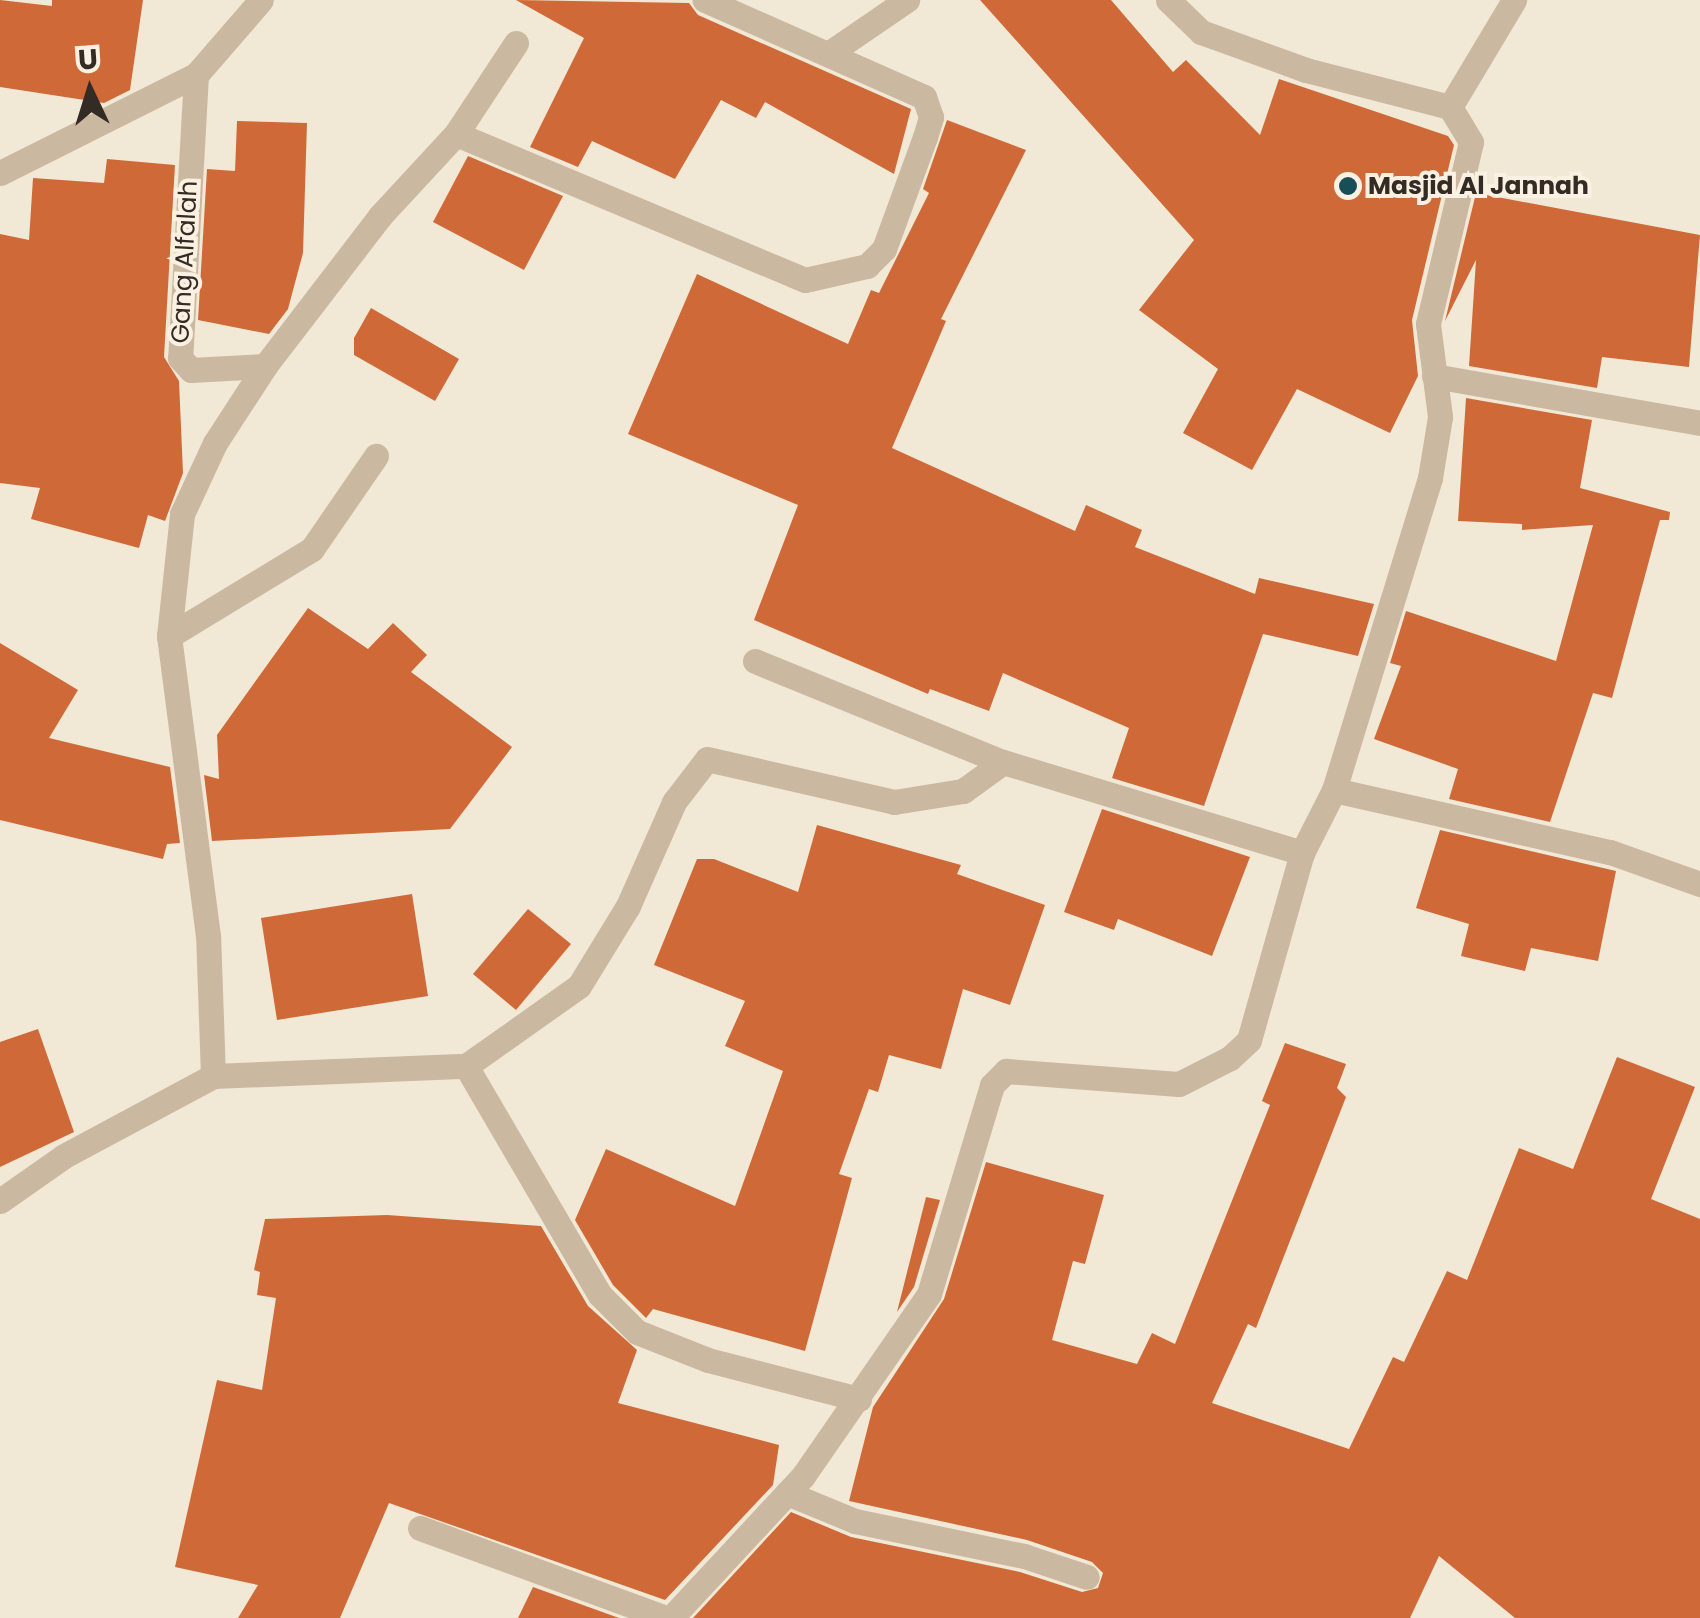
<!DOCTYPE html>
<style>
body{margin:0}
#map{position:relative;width:1700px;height:1618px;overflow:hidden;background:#f2e8d6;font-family:Poppins,sans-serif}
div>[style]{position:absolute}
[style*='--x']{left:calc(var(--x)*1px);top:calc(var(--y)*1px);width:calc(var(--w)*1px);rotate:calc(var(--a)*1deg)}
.building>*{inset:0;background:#cf6a38}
.minor>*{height:25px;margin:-12.5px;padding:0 12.5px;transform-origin:12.5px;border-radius:12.5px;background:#cbb8a1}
.dots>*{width:28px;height:28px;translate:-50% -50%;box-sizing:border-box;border:5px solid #faf1e2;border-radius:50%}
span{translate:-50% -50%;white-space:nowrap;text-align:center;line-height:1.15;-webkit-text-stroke:8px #faf1e2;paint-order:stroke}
.poi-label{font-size:25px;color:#352b25;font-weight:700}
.left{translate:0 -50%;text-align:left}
.street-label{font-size:25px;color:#352b25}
.north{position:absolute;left:40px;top:40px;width:100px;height:100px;-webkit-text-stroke:8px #faf1e2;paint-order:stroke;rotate:356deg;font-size:28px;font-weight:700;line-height:40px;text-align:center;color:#352b25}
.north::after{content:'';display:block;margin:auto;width:35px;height:45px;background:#352b25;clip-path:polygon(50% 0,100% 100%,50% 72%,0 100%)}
</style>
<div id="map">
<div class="building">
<i style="clip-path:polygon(0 0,52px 6px,52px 0,143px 0,130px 90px,104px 103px,0 87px)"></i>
<i style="clip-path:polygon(516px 0,689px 3px,698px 15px,911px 109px,894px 174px,765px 102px,756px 118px,721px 100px,675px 179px,592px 141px,578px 167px,530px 147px,584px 38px)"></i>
<i style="clip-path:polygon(980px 0,1111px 0,1173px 72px,1186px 60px,1260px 135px,1279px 79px,1448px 136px,1454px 145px,1412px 320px,1418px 376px,1390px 433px,1297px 389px,1252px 470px,1183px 433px,1218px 369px,1139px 310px,1194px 240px)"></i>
<i style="clip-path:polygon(947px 120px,1026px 150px,941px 319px,946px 321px,892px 448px,1075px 531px,1086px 505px,1142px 530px,1135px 547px,1255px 594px,1259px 578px,1374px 604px,1358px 656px,1263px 634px,1204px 806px,1112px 778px,1129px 728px,1003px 673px,989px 711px,930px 689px,928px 694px,754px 620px,798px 505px,628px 434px,697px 274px,848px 344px,871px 290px,879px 293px,929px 193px,923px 189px)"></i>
<i style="clip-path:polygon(237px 121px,307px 123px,303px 253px,288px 309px,269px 334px,198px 320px,207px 169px,235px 171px)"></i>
<i style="clip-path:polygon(468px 156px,563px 196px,524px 270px,433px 222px)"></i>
<i style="clip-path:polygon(107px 159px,175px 165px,164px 357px,179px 381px,183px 473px,165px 521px,148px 515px,139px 548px,31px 519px,40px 488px,0 483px,0 234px,29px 240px,33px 178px,104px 183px)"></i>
<i style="clip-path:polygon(1476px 193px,1700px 235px,1689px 367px,1602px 357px,1597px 388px,1469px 366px,1476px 260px,1445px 321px)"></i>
<i style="clip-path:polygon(371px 308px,459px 359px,435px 401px,354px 355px,354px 338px)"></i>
<i style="clip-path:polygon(1466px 398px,1592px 420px,1580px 488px,1670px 512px,1669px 520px,1660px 520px,1612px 698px,1593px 693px,1550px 822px,1449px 799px,1458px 769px,1374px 739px,1401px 666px,1390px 663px,1406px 611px,1556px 661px,1593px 525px,1522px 530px,1522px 524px,1458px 521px)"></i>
<i style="clip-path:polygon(308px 608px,368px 649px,393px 623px,427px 655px,411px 672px,512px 747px,450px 829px,212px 841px,204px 775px,219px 779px,217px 735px)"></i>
<i style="clip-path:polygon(0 643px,78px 690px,49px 738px,170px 767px,180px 843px,167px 844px,163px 859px,0 820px)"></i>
<i style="clip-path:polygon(1102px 809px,1250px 857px,1212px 956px,1118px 919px,1114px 930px,1064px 912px)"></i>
<i style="clip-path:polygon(817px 825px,961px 865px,957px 874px,1045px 905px,1010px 1005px,963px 989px,941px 1069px,889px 1055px,878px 1092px,869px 1089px,839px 1174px,852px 1178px,805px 1351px,653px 1309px,646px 1318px,613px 1285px,575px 1220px,606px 1149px,735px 1206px,783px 1071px,725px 1046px,745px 1001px,654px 965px,697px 859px,714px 859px,798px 892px)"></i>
<i style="clip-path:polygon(1440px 830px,1616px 871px,1598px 961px,1531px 948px,1525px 971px,1461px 956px,1469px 924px,1416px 908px)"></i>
<i style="clip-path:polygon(412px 894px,428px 996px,277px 1020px,261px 918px)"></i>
<i style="clip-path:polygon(528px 909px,571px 944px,516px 1010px,473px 974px)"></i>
<i style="clip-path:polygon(38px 1029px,74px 1132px,0 1167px,0 1042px)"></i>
<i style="clip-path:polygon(1285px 1043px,1346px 1064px,1337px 1088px,1346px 1097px,1256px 1328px,1248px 1324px,1212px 1403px,1349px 1449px,1393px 1357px,1404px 1362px,1447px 1271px,1467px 1280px,1519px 1148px,1573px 1169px,1617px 1057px,1695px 1087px,1651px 1199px,1700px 1219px,1700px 1618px,1515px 1618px,1439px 1556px,1410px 1618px,693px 1618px,791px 1512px,851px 1537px,1020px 1572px,1082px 1592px,1098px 1588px,1103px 1573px,1092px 1562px,1027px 1540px,849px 1501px,873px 1407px,944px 1299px,986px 1162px,1104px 1195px,1085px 1264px,1073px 1261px,1052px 1340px,1137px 1364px,1152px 1333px,1175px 1344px,1270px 1105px,1262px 1101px)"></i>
<i style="clip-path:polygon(926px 1197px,940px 1200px,914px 1287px,897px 1312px)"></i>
<i style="clip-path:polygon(387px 1215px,541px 1226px,588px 1306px,637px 1350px,618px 1403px,779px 1445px,773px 1485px,665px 1600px,389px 1503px,340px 1618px,238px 1618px,258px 1585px,175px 1567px,217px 1380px,262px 1390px,276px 1298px,257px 1295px,260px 1272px,254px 1270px,265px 1219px)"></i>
<i style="clip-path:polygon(533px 1587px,619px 1618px,518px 1618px)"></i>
</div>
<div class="minor">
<i style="--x:1168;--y:0;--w:46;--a:44.1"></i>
<i style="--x:1201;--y:32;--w:112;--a:19.9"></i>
<i style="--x:1306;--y:70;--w:149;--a:14.4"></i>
<i style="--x:1450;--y:107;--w:41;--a:59"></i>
<i style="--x:1471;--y:142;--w:187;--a:103.3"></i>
<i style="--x:1428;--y:324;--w:94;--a:82.6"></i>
<i style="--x:1440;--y:417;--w:62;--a:99.3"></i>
<i style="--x:1430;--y:478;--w:326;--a:107.1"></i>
<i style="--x:828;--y:54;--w:96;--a:-34.4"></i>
<i style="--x:196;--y:75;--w:283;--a:93.2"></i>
<i style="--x:180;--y:358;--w:16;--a:47"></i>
<i style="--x:191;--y:370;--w:74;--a:-3.1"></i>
<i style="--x:1450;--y:107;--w:125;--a:-59.1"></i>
<i style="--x:456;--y:134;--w:378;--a:22.7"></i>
<i style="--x:805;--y:280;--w:64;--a:-12.7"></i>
<i style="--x:867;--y:266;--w:24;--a:-45"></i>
<i style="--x:884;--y:249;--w:119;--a:-69.9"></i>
<i style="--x:925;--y:137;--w:21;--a:-73"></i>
<i style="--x:931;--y:117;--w:21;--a:-109"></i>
<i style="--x:924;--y:97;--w:240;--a:-156.1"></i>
<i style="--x:0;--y:173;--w:219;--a:-26.6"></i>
<i style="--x:196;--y:75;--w:99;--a:-49.1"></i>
<i style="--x:1434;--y:376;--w:270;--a:10"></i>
<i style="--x:169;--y:636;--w:167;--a:-31.3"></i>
<i style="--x:312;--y:549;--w:113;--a:-55.5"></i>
<i style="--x:755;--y:661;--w:268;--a:22.2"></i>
<i style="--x:466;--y:1066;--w:265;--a:59.7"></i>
<i style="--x:600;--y:1295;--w:52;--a:45"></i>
<i style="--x:637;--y:1332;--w:76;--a:21.5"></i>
<i style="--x:708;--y:1360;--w:156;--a:14.5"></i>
<i style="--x:213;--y:1076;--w:140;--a:-92"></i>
<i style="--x:208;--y:936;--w:303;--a:-97.4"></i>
<i style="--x:169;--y:636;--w:123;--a:-83.9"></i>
<i style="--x:182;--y:514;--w:78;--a:-65.1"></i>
<i style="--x:215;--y:443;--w:92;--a:-57"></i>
<i style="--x:265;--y:366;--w:189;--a:-52.5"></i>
<i style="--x:380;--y:216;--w:112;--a:-47.2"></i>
<i style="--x:456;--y:134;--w:109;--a:-56.6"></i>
<i style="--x:0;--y:1201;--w:78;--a:-35.1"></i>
<i style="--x:64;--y:1156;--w:169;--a:-28.2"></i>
<i style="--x:213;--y:1076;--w:253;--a:-2.3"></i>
<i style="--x:466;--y:1066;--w:138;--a:-35.3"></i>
<i style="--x:579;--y:986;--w:94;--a:-58.5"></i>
<i style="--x:628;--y:906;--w:114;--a:-66.1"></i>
<i style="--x:674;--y:802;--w:54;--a:-52.5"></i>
<i style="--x:707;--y:759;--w:192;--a:12.9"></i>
<i style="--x:894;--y:802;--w:70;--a:-9.1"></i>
<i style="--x:963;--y:791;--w:49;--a:-35.9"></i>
<i style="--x:1003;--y:762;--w:313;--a:16.9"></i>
<i style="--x:787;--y:1493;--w:74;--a:22.4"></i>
<i style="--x:855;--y:1521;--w:173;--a:11.7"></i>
<i style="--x:1024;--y:1556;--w:66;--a:18.4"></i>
<i style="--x:420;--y:1528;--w:262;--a:20.1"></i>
<i style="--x:671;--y:1618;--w:194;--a:-47.1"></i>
<i style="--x:803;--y:1476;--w:221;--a:-55.3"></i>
<i style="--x:929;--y:1294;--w:218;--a:-73.2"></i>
<i style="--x:992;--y:1085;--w:20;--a:-45"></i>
<i style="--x:1006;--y:1071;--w:173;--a:4.3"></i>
<i style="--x:1179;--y:1084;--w:57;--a:-27"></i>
<i style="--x:1230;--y:1058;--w:26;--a:-43"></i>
<i style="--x:1249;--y:1040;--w:194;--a:-74.2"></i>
<i style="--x:1302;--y:853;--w:71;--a:-63.1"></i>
<i style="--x:1334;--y:790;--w:283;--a:12.7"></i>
<i style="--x:1610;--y:852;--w:96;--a:19.6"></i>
</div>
<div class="dots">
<i style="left:1348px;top:186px;background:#184e58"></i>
</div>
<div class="poi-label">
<span class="left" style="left:1368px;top:186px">Masjid Al Jannah</span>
</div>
<div class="street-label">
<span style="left:185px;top:262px;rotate:-87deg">Gang Alfalah</span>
</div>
<div class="north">U</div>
</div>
